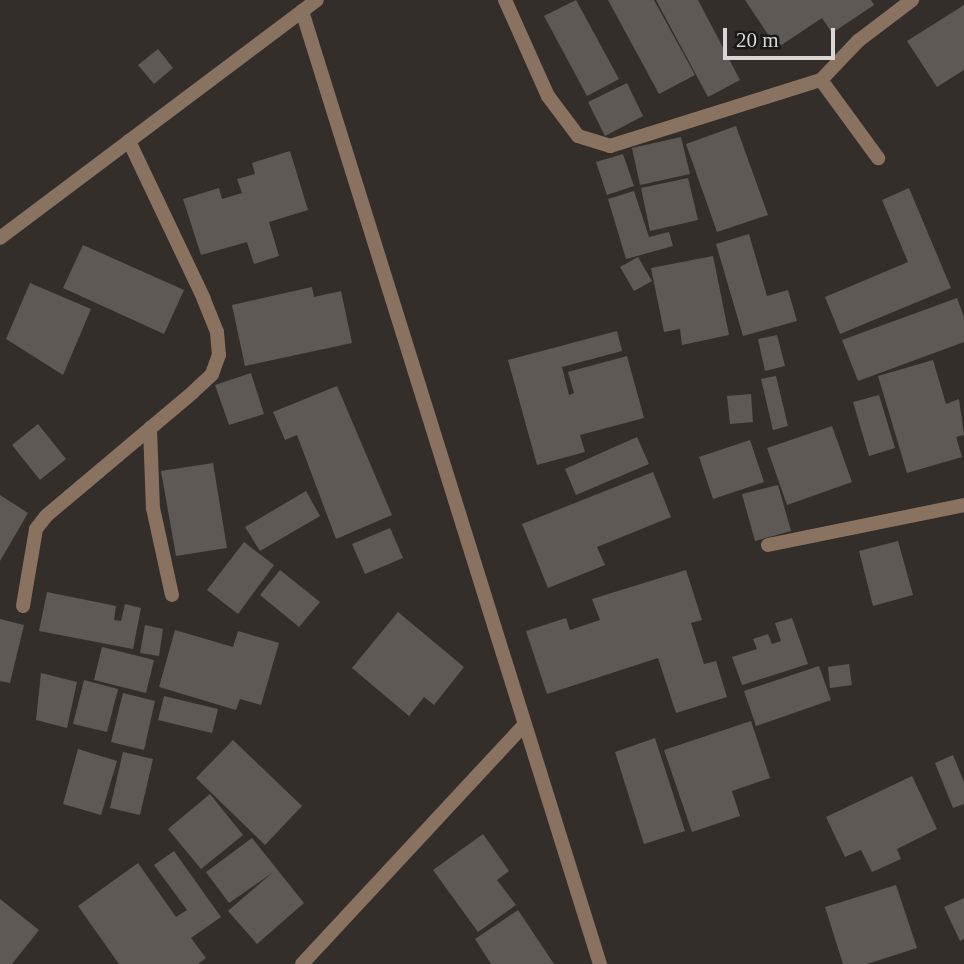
<!DOCTYPE html>
<style>
body{margin:0}
#map{position:relative;width:964px;height:964px;overflow:hidden;background:#342e2a;font-family:Georgia,serif}
div>[style]{position:absolute}
[style*='--x']{left:calc(var(--x)*1px);top:calc(var(--y)*1px);width:calc(var(--w)*1px);rotate:calc(var(--a)*1deg)}
.building>*{inset:0;background:#5f5955}
.service>*{height:14px;margin:-7px;padding:0 7px;transform-origin:7px;border-radius:7px;background:#8a7260}
.minor>*{height:14px;margin:-7px;padding:0 7px;transform-origin:7px;border-radius:7px;background:#8a7260}
span{translate:-50% -50%;white-space:nowrap;text-align:center;line-height:1.15;-webkit-text-stroke:6px #1a1715;paint-order:stroke}
.scale{position:absolute;left:723px;top:28px;width:112px;height:32px;box-sizing:border-box;border:4px solid #dad6d3;border-top:0;padding-left:9px;font-size:21px;line-height:24px;white-space:nowrap;color:#dad6d3;-webkit-text-stroke:5px #1a1715;paint-order:stroke}
</style>
<div id="map">
<div class="building">
<i style="clip-path:polygon(576px 0,619px 79px,587px 96px,544px 16px)"></i>
<i style="clip-path:polygon(608px 0,654px 0,695px 75px,659px 94px)"></i>
<i style="clip-path:polygon(656px 0,698px 0,740px 80px,708px 97px)"></i>
<i style="clip-path:polygon(745px 0,871px 0,874px 5px,832px 33px,822px 18px,777px 48px)"></i>
<i style="clip-path:polygon(964px 5px,964px 70px,937px 87px,907px 41px)"></i>
<i style="clip-path:polygon(158px 49px,173px 68px,154px 84px,138px 65px)"></i>
<i style="clip-path:polygon(627px 83px,643px 116px,605px 136px,588px 102px)"></i>
<i style="clip-path:polygon(736px 126px,768px 215px,717px 232px,686px 144px)"></i>
<i style="clip-path:polygon(681px 137px,690px 174px,640px 185px,632px 148px)"></i>
<i style="clip-path:polygon(290px 151px,308px 210px,269px 222px,279px 256px,254px 264px,247px 242px,201px 255px,183px 199px,219px 188px,222px 199px,242px 193px,237px 179px,255px 174px,252px 163px)"></i>
<i style="clip-path:polygon(623px 154px,634px 186px,607px 195px,596px 162px)"></i>
<i style="clip-path:polygon(688px 178px,698px 220px,650px 231px,641px 188px)"></i>
<i style="clip-path:polygon(909px 188px,951px 288px,840px 334px,825px 297px,908px 262px,882px 200px)"></i>
<i style="clip-path:polygon(634px 191px,649px 237px,669px 232px,673px 246px,626px 259px,608px 199px)"></i>
<i style="clip-path:polygon(749px 234px,767px 296px,788px 290px,797px 321px,743px 336px,716px 244px)"></i>
<i style="clip-path:polygon(83px 245px,184px 290px,164px 334px,63px 288px)"></i>
<i style="clip-path:polygon(713px 256px,729px 335px,682px 345px,680px 329px,664px 332px,651px 268px)"></i>
<i style="clip-path:polygon(638px 257px,652px 281px,634px 291px,620px 267px)"></i>
<i style="clip-path:polygon(30px 283px,91px 309px,63px 375px,6px 339px)"></i>
<i style="clip-path:polygon(312px 287px,314px 297px,341px 291px,352px 343px,245px 366px,232px 305px)"></i>
<i style="clip-path:polygon(957px 298px,964px 317px,964px 342px,858px 381px,842px 340px)"></i>
<i style="clip-path:polygon(617px 331px,622px 351px,562px 367px,569px 395px,574px 393px,568px 372px,627px 356px,644px 418px,580px 435px,585px 452px,537px 465px,508px 360px)"></i>
<i style="clip-path:polygon(777px 335px,785px 366px,765px 371px,758px 339px)"></i>
<i style="clip-path:polygon(933px 360px,946px 404px,959px 399px,964px 435px,956px 437px,962px 457px,907px 473px,878px 376px)"></i>
<i style="clip-path:polygon(251px 373px,264px 414px,229px 425px,215px 385px)"></i>
<i style="clip-path:polygon(776px 376px,788px 426px,773px 430px,761px 379px)"></i>
<i style="clip-path:polygon(337px 386px,392px 515px,336px 539px,297px 435px,285px 440px,273px 412px)"></i>
<i style="clip-path:polygon(751px 394px,753px 422px,730px 424px,727px 396px)"></i>
<i style="clip-path:polygon(879px 395px,895px 448px,869px 456px,853px 402px)"></i>
<i style="clip-path:polygon(38px 424px,66px 459px,40px 480px,12px 445px)"></i>
<i style="clip-path:polygon(832px 426px,852px 482px,787px 505px,767px 448px)"></i>
<i style="clip-path:polygon(637px 437px,649px 464px,576px 495px,565px 469px)"></i>
<i style="clip-path:polygon(750px 440px,764px 482px,713px 499px,699px 457px)"></i>
<i style="clip-path:polygon(213px 463px,227px 548px,176px 556px,161px 471px)"></i>
<i style="clip-path:polygon(653px 472px,671px 517px,597px 547px,605px 565px,548px 588px,522px 524px)"></i>
<i style="clip-path:polygon(778px 485px,791px 531px,755px 541px,742px 494px)"></i>
<i style="clip-path:polygon(306px 491px,320px 516px,260px 551px,245px 527px)"></i>
<i style="clip-path:polygon(0 495px,28px 513px,0 561px)"></i>
<i style="clip-path:polygon(390px 528px,403px 558px,365px 574px,352px 544px)"></i>
<i style="clip-path:polygon(898px 541px,913px 595px,873px 606px,859px 551px)"></i>
<i style="clip-path:polygon(244px 542px,274px 565px,238px 614px,207px 590px)"></i>
<i style="clip-path:polygon(280px 570px,320px 602px,299px 627px,260px 595px)"></i>
<i style="clip-path:polygon(686px 570px,702px 620px,691px 623px,704px 664px,716px 661px,727px 697px,676px 713px,658px 658px,547px 694px,526px 631px,566px 618px,570px 630px,600px 620px,592px 599px)"></i>
<i style="clip-path:polygon(47px 592px,116px 606px,114px 620px,121px 621px,125px 604px,141px 608px,133px 649px,39px 631px)"></i>
<i style="clip-path:polygon(398px 612px,464px 667px,434px 705px,424px 697px,409px 716px,352px 668px)"></i>
<i style="clip-path:polygon(792px 618px,808px 664px,742px 685px,732px 657px,757px 649px,753px 639px,768px 634px,772px 644px,781px 641px,775px 623px)"></i>
<i style="clip-path:polygon(0 619px,24px 625px,10px 683px,0 681px)"></i>
<i style="clip-path:polygon(145px 625px,163px 629px,159px 656px,140px 653px)"></i>
<i style="clip-path:polygon(175px 630px,233px 647px,238px 631px,279px 643px,261px 705px,240px 699px,236px 710px,159px 687px)"></i>
<i style="clip-path:polygon(102px 647px,154px 660px,146px 693px,94px 680px)"></i>
<i style="clip-path:polygon(849px 664px,852px 685px,830px 688px,828px 667px)"></i>
<i style="clip-path:polygon(819px 666px,831px 700px,756px 726px,744px 691px)"></i>
<i style="clip-path:polygon(41px 673px,77px 682px,67px 728px,36px 720px)"></i>
<i style="clip-path:polygon(84px 680px,118px 689px,107px 732px,73px 724px)"></i>
<i style="clip-path:polygon(123px 693px,155px 701px,144px 750px,111px 742px)"></i>
<i style="clip-path:polygon(164px 696px,218px 709px,212px 733px,158px 720px)"></i>
<i style="clip-path:polygon(751px 721px,770px 778px,732px 791px,740px 816px,692px 832px,664px 750px)"></i>
<i style="clip-path:polygon(655px 738px,685px 831px,644px 844px,615px 752px)"></i>
<i style="clip-path:polygon(233px 740px,302px 806px,265px 845px,196px 778px)"></i>
<i style="clip-path:polygon(78px 749px,117px 761px,101px 815px,63px 804px)"></i>
<i style="clip-path:polygon(123px 752px,153px 759px,140px 815px,110px 808px)"></i>
<i style="clip-path:polygon(953px 755px,964px 782px,964px 804px,953px 808px,935px 763px)"></i>
<i style="clip-path:polygon(912px 776px,937px 829px,897px 849px,901px 859px,872px 872px,861px 850px,845px 857px,826px 817px)"></i>
<i style="clip-path:polygon(210px 794px,243px 835px,201px 869px,168px 829px)"></i>
<i style="clip-path:polygon(483px 834px,509px 871px,497px 880px,516px 905px,478px 932px,433px 870px)"></i>
<i style="clip-path:polygon(252px 838px,304px 903px,257px 944px,228px 911px,272px 873px,229px 903px,206px 872px)"></i>
<i style="clip-path:polygon(174px 851px,221px 917px,191px 938px,206px 958px,198px 964px,119px 964px,78px 906px,138px 863px,176px 917px,187px 910px,154px 865px)"></i>
<i style="clip-path:polygon(896px 885px,917px 948px,867px 964px,843px 964px,825px 907px)"></i>
<i style="clip-path:polygon(964px 898px,964px 939px,960px 941px,944px 907px)"></i>
<i style="clip-path:polygon(0 899px,39px 930px,12px 964px,0 964px)"></i>
<i style="clip-path:polygon(518px 910px,554px 964px,491px 964px,475px 939px)"></i>
</div>
<div class="service">
<i style="--x:150;--y:428;--w:80;--a:87.9"></i>
<i style="--x:153;--y:508;--w:89;--a:77.7"></i>
</div>
<div class="minor">
<i style="--x:505;--y:0;--w:105;--a:65.9"></i>
<i style="--x:548;--y:96;--w:50;--a:53.1"></i>
<i style="--x:578;--y:136;--w:34;--a:17"></i>
<i style="--x:610;--y:146;--w:221;--a:-17.4"></i>
<i style="--x:821;--y:80;--w:97;--a:53.8"></i>
<i style="--x:302;--y:11;--w:999;--a:72.64"></i>
<i style="--x:821;--y:80;--w:54;--a:-46.5"></i>
<i style="--x:858;--y:41;--w:68;--a:-37.2"></i>
<i style="--x:0;--y:238;--w:396;--a:-36.9"></i>
<i style="--x:768;--y:545;--w:200;--a:-11.5"></i>
<i style="--x:23;--y:606;--w:78;--a:-80.4"></i>
<i style="--x:36;--y:529;--w:16;--a:-52"></i>
<i style="--x:46;--y:516;--w:192;--a:-40.1"></i>
<i style="--x:193;--y:392;--w:26;--a:-43"></i>
<i style="--x:212;--y:374;--w:20;--a:-70"></i>
<i style="--x:219;--y:355;--w:23;--a:-95"></i>
<i style="--x:217;--y:332;--w:35;--a:-112"></i>
<i style="--x:204;--y:299;--w:175;--a:-115.4"></i>
<i style="--x:302;--y:964;--w:325;--a:-47.1"></i>
</div>
<div class="scale">20 m</div>
</div>
